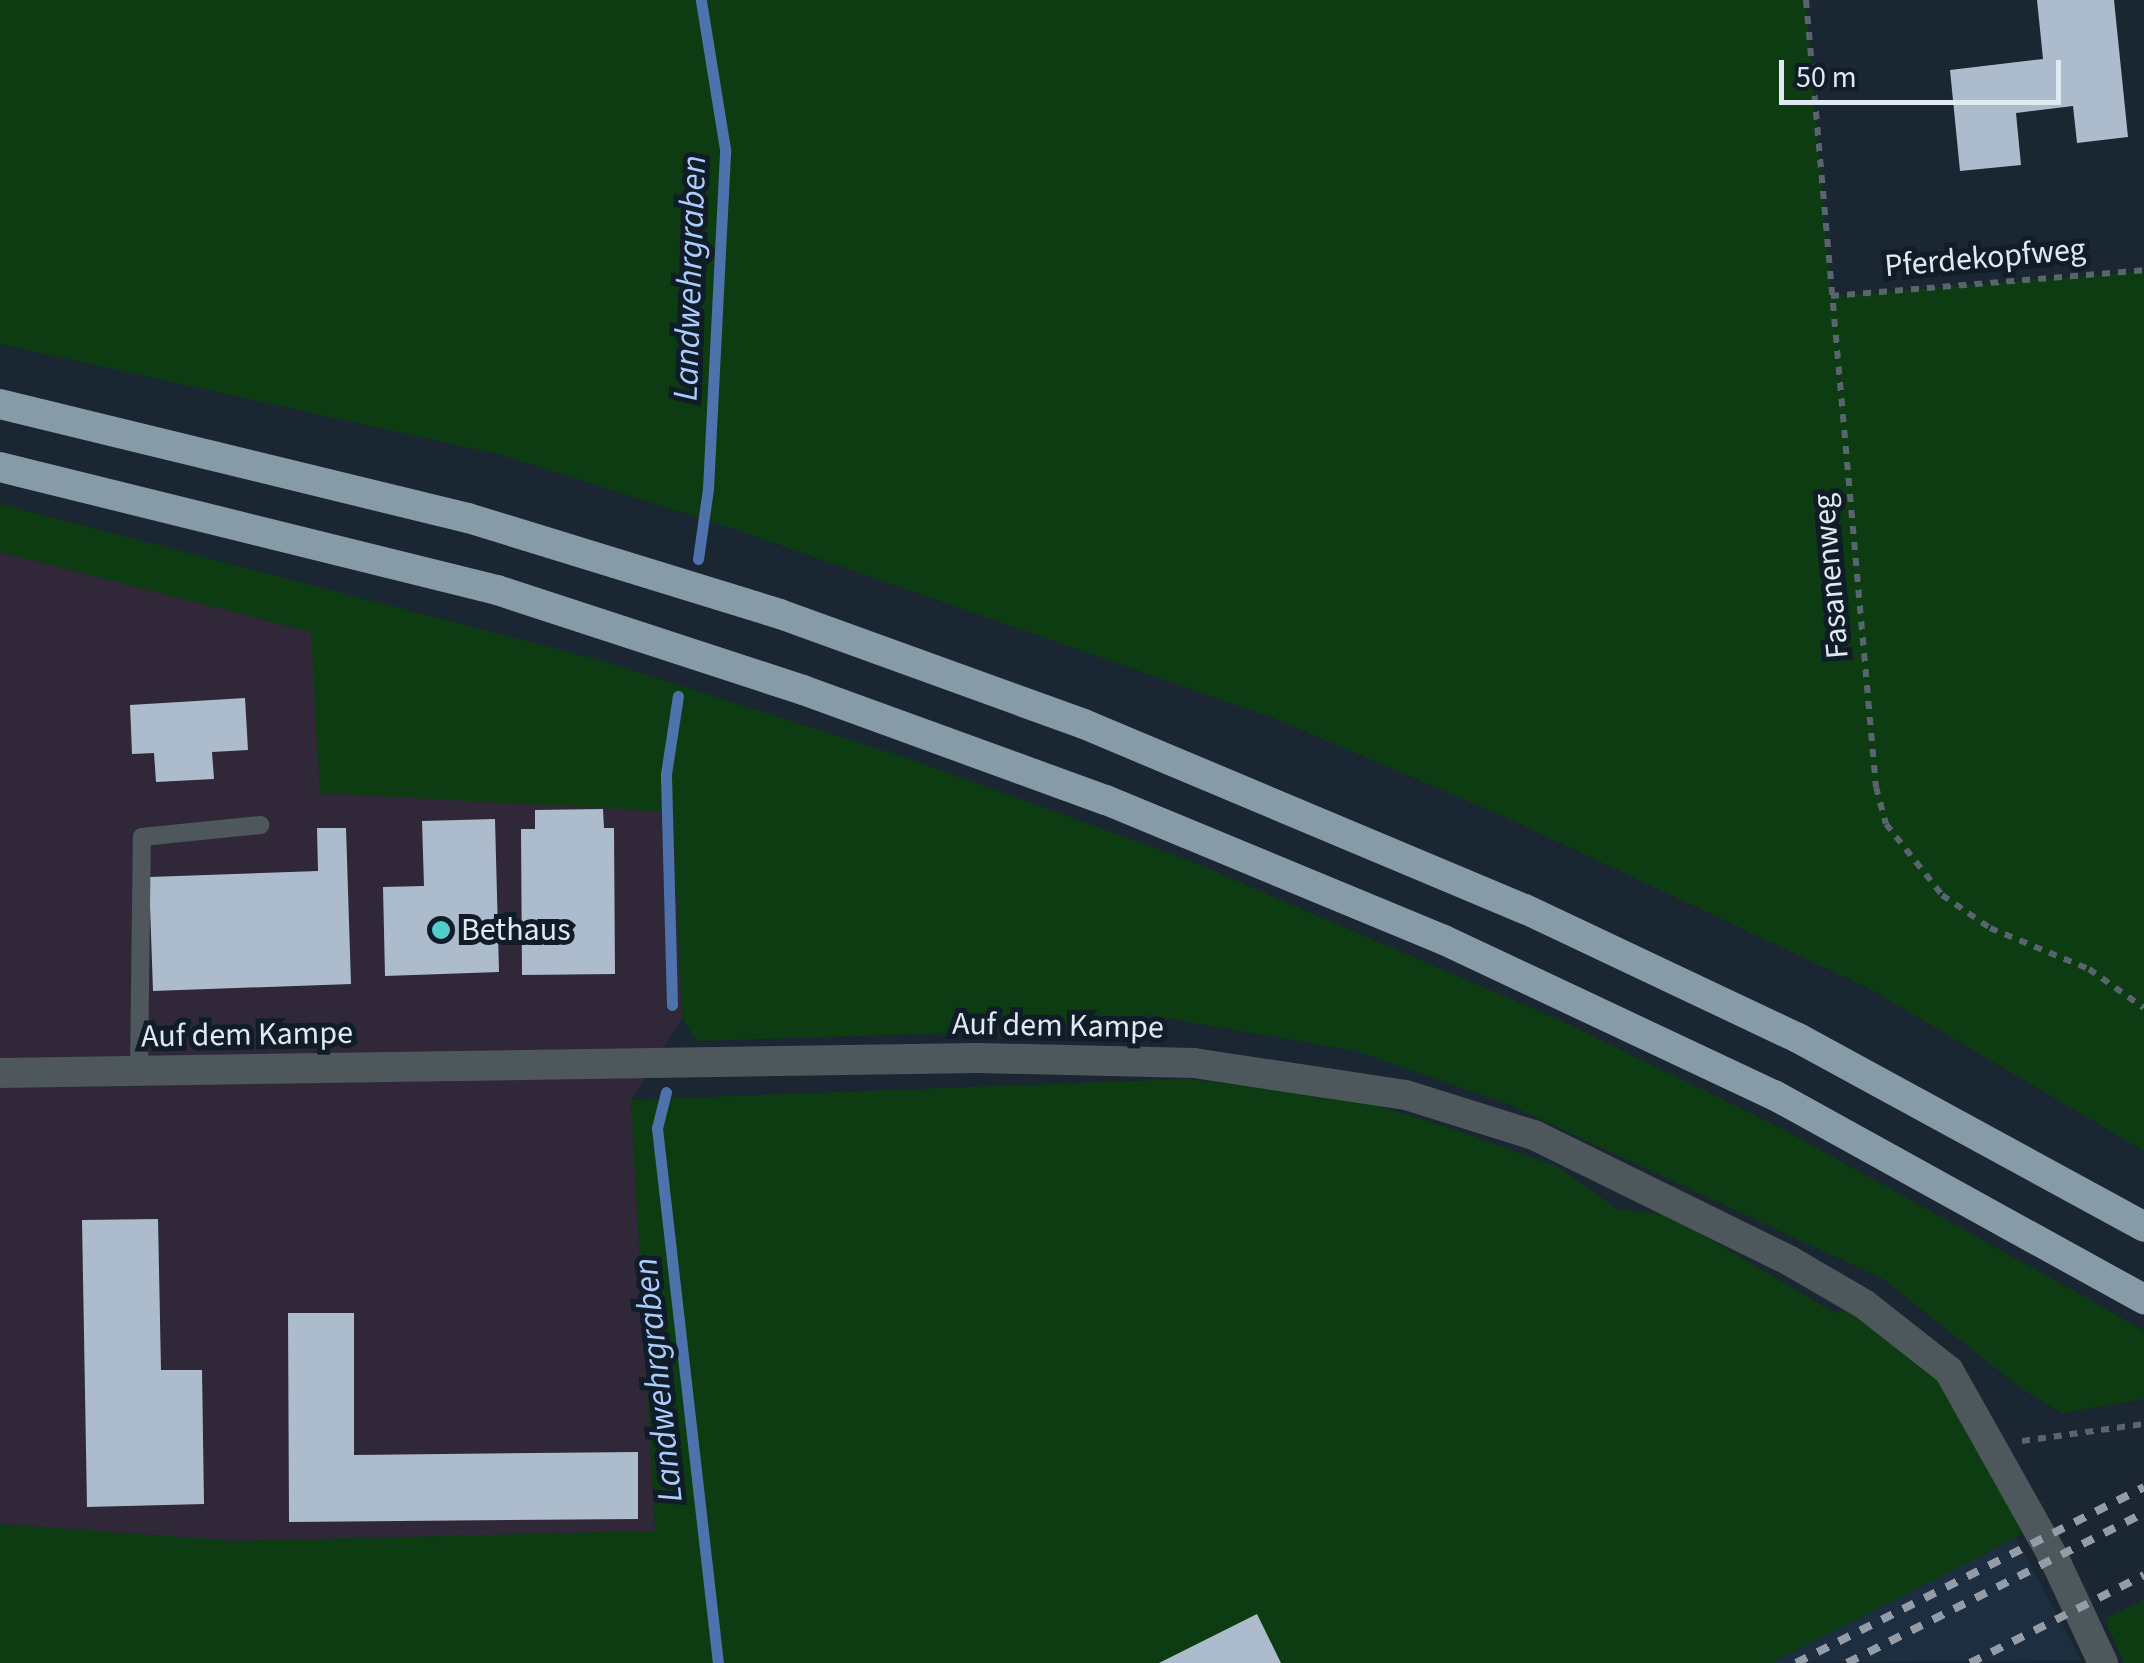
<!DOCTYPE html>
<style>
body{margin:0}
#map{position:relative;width:2144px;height:1663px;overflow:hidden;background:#1a2632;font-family:"Source Sans 3",sans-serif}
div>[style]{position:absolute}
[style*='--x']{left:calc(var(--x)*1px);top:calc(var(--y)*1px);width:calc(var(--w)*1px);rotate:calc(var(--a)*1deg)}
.commercial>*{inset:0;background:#302838}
.built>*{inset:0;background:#1d2e40}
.green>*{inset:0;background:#0e3c12}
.stream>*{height:11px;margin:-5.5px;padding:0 5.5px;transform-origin:5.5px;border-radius:5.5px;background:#4e73ac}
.building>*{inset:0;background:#adbccd}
.path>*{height:6px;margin-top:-3px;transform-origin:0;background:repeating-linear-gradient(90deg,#59646f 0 8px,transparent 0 16px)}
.lane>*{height:18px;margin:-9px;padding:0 9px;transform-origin:9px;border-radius:9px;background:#4e575b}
.street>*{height:30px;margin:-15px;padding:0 15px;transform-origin:15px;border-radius:15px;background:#4e575b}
.highway>*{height:30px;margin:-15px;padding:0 15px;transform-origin:15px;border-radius:15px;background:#869ba7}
.rail>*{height:8px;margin-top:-4px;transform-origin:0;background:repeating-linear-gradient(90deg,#949da7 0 12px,transparent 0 24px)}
.dots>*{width:28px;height:28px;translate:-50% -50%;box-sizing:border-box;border:5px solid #101c28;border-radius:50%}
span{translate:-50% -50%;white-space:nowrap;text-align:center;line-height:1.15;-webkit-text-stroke:10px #101c28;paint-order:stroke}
.street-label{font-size:32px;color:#e0e8f0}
.poi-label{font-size:32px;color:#e0e8f0}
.left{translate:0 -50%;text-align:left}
.water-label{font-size:35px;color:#abccfd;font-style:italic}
.scale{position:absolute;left:1779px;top:60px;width:282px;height:45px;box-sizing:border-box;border:5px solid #e0e8f0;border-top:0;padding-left:12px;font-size:30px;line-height:35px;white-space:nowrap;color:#e0e8f0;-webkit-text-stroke:8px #101c28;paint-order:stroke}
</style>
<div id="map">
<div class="commercial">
<i style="clip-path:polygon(0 552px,312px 632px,321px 793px,673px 811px,682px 1018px,631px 1101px,656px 1531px,235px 1541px,0 1524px)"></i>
</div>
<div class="built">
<i style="clip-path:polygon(2016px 1538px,2081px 1660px,1771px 1663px)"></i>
</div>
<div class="green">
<i style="clip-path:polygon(0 0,1806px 0,1831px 296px,2144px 271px,2144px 1151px,1870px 989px,1512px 820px,1276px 719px,740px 531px,502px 455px,0 344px)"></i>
<i style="clip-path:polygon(0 504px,603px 661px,910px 759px,1191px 861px,1566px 1023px,1777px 1126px,2085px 1297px,2144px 1331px,2144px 1399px,2062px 1413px,2025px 1391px,1883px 1279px,1508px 1104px,1356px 1051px,1149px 1015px,981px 1032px,697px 1041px,682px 1018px,673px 812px,320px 793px,311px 632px,0 552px)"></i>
<i style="clip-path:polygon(1186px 1079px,1340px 1094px,1447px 1127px,1558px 1167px,1617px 1209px,1671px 1216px,1835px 1313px,1864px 1304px,1949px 1371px,2031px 1521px,2016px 1538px,1771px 1663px,0 1663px,0 1524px,235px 1541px,655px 1531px,631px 1100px)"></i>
<i style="clip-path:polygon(2144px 1600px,2144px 1663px,2124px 1663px,2105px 1619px)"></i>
</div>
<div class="stream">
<i style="--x:698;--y:559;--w:71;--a:-81.9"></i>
<i style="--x:708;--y:489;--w:340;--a:-87.1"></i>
<i style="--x:725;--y:149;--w:151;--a:-99.2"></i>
<i style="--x:672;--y:1005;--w:231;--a:-91.5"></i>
<i style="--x:666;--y:774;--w:79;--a:-81.3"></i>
<i style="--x:666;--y:1092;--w:37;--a:104"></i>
<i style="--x:657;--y:1128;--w:538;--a:83.5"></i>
</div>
<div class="building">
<i style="clip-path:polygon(2037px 0,2114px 0,2128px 137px,2077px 143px,2073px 106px,2016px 113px,2021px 165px,1960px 171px,1950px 70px,2043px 59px)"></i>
<i style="clip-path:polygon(245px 698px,248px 750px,212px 752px,214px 779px,156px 782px,154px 753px,132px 754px,130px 705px)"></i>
<i style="clip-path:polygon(603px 809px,604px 828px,614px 828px,615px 974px,522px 975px,521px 829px,535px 829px,535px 810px)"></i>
<i style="clip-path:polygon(495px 819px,499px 972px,385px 976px,383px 887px,424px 886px,422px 821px)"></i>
<i style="clip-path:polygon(317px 828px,346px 828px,351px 984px,153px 991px,149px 877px,318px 871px)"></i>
<i style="clip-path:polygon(158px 1219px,161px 1370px,202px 1370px,204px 1504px,87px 1507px,82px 1220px)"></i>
<i style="clip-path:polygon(288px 1313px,354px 1313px,354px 1455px,638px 1452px,638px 1519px,289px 1522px)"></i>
<i style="clip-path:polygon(1257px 1614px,1281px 1663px,1159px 1663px)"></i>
</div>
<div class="path">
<i style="--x:1806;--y:0;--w:790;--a:84.92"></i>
<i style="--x:1876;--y:787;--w:38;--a:75"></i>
<i style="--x:1886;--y:824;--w:90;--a:51.7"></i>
<i style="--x:1942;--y:895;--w:58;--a:34.5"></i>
<i style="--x:1990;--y:928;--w:107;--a:22.5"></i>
<i style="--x:2089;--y:969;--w:67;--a:35.3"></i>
<i style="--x:1831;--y:296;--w:314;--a:-4.7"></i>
<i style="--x:2022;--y:1441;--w:123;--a:-7.9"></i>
</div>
<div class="lane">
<i style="--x:139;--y:1072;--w:235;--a:-89.3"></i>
<i style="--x:142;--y:837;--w:119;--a:-5.8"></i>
</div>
<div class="street">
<i style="--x:0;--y:1073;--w:978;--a:-0.88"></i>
<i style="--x:978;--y:1058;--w:216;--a:1.3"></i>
<i style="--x:1194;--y:1063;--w:214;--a:8.6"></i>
<i style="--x:1406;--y:1095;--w:134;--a:17.4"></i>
<i style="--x:1534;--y:1135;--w:285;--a:26.2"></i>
<i style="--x:1790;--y:1261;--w:86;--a:30.2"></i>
<i style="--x:1864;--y:1304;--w:108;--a:38.2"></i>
<i style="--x:1949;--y:1371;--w:214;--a:60.7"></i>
<i style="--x:2054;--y:1558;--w:116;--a:65"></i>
</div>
<div class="highway">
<i style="--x:0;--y:404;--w:482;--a:13.7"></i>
<i style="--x:468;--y:518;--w:326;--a:17.1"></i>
<i style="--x:780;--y:614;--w:323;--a:19.9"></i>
<i style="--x:1084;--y:724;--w:478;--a:22.8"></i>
<i style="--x:1525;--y:909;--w:302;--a:25.3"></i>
<i style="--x:1798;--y:1038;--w:394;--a:28.6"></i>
<i style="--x:0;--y:467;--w:512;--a:13.9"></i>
<i style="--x:497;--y:590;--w:322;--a:18.1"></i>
<i style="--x:803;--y:690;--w:322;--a:20"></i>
<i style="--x:1106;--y:800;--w:366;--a:22.5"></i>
<i style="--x:1444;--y:940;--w:365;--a:25.2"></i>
<i style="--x:1774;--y:1095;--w:423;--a:28.9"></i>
</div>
<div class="rail">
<i style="--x:1796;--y:1663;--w:390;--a:-26.8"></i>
<i style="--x:1847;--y:1663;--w:333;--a:-26.8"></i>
<i style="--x:1970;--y:1663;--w:195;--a:-26.8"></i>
</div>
<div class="dots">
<i style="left:441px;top:930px;background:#52cdcd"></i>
</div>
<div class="street-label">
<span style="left:1985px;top:258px;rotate:-5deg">Pferdekopfweg</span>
<span style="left:1831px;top:576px;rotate:-95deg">Fasanenweg</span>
<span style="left:1058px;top:1026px;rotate:1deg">Auf dem Kampe</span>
<span style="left:247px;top:1035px;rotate:-1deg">Auf dem Kampe</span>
</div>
<div class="poi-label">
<span class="left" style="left:461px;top:930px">Bethaus</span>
</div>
<div class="water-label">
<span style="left:690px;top:278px;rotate:-88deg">Landwehrgraben</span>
<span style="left:658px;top:1380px;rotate:-96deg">Landwehrgraben</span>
</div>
<div class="scale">50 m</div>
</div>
